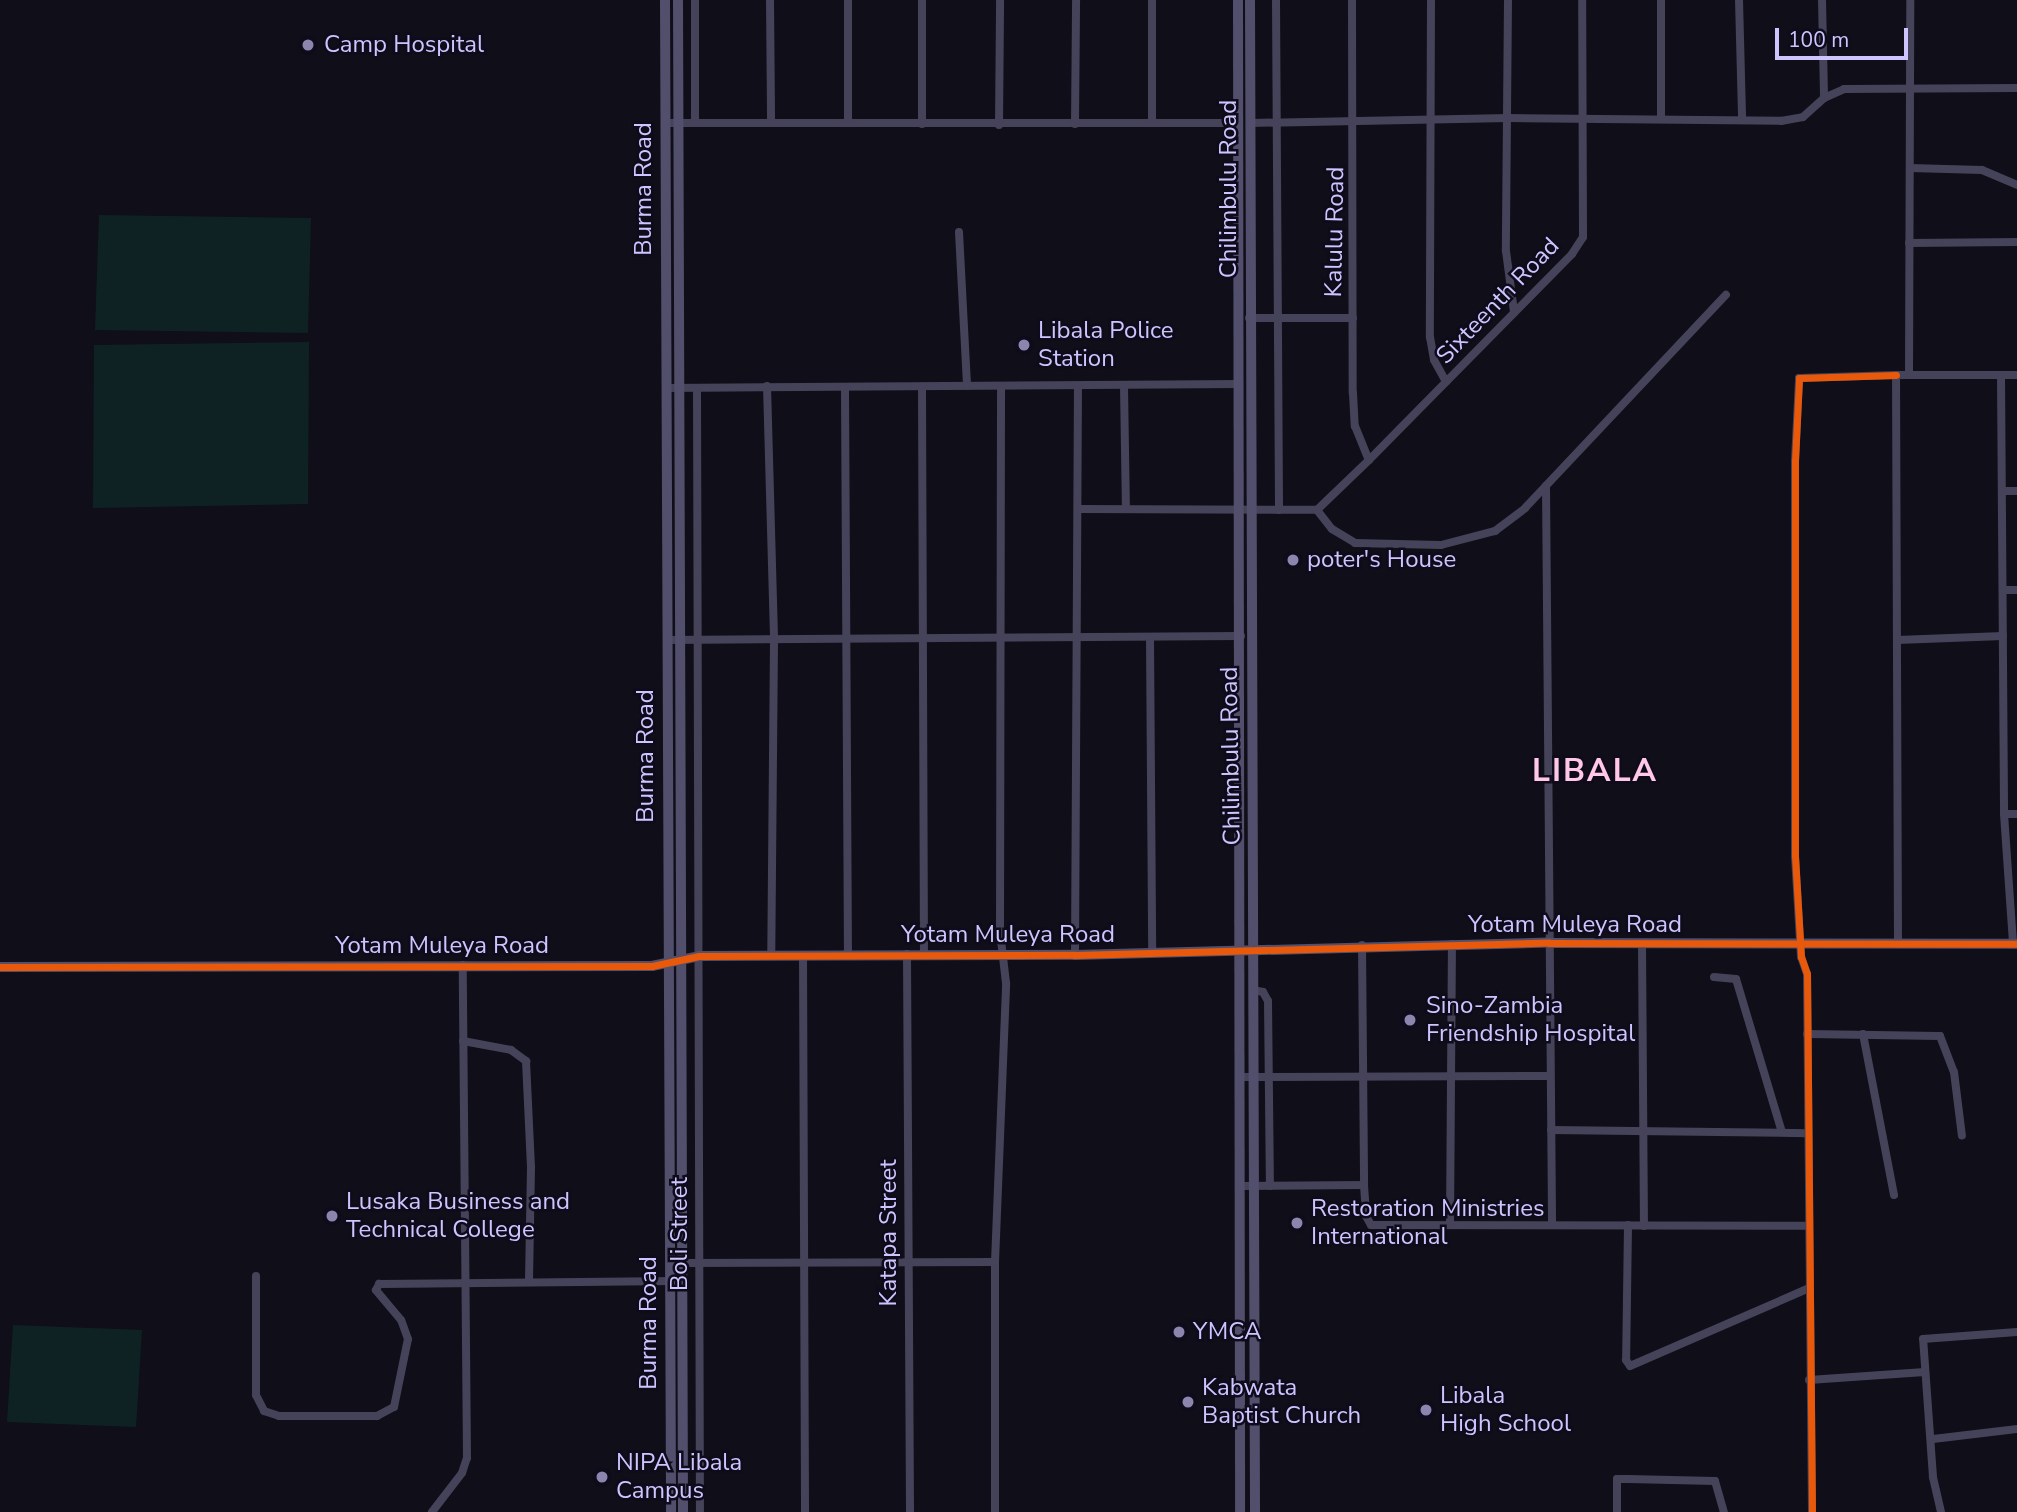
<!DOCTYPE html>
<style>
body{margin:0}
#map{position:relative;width:2017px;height:1512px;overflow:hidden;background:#100e18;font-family:"Nunito Sans",sans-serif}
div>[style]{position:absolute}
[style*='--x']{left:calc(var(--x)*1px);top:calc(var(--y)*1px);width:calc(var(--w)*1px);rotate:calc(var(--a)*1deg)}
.green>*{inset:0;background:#0e2223}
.street>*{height:8px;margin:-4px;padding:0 4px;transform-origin:4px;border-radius:4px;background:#454359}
.secondary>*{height:10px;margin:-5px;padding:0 5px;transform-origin:5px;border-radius:5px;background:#514f6c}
.cycleway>*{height:7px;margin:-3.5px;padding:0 3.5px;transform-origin:3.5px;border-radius:3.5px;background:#e8590c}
.dots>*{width:19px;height:19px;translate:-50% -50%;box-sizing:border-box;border:4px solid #0e0b1b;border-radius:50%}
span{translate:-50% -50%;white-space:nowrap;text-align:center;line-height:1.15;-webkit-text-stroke:5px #0e0b1b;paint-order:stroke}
.poi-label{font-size:24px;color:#cec5ff}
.left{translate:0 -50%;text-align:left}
.street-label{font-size:24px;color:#cec5ff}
.district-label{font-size:32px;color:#ffc7e8;font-weight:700;letter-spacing:2px}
.scale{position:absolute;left:1775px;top:28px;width:133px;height:32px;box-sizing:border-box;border:4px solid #cec5ff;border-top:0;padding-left:9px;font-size:21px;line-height:24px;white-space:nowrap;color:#cec5ff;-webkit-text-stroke:5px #0e0b1b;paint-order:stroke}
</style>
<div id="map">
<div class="green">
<i style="clip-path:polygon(99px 215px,311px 218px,308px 333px,95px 330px)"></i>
<i style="clip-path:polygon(309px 342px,308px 504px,93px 508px,94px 345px)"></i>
<i style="clip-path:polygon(13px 1325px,142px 1330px,136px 1427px,7px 1422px)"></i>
</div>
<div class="street">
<i style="--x:695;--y:0;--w:123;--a:90"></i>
<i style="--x:770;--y:0;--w:122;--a:89.5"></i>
<i style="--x:922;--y:0;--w:124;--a:90"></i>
<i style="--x:1276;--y:0;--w:510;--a:89.66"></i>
<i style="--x:1352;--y:0;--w:393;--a:89.9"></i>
<i style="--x:1353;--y:393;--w:33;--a:87"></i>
<i style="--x:1355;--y:426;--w:37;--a:68"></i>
<i style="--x:1431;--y:0;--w:337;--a:90.2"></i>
<i style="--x:1430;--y:337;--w:23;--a:80"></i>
<i style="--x:1434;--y:360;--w:25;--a:61"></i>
<i style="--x:1508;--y:0;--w:251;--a:90.5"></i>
<i style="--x:1506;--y:251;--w:62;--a:82.5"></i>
<i style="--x:1661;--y:0;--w:118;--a:90"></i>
<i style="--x:1739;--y:0;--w:118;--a:88.5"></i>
<i style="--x:1822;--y:0;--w:98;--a:88.8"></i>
<i style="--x:665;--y:123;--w:572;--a:0"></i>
<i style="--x:848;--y:123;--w:123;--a:-90"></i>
<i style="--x:1152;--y:123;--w:123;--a:-90"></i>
<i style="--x:1251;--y:123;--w:258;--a:-1.1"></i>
<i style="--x:1509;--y:118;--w:272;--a:0.6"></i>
<i style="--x:1781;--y:121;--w:22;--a:-10"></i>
<i style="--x:1803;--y:117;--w:28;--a:-42"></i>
<i style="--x:1824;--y:98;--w:22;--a:-24"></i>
<i style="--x:1844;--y:89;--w:173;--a:-0.3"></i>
<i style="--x:1075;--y:124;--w:124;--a:-89.5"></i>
<i style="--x:999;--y:125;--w:125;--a:-89.5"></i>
<i style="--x:1910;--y:168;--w:72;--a:1.6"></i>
<i style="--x:1982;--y:170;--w:38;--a:23"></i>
<i style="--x:959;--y:232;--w:154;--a:87"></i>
<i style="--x:1909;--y:243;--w:108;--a:-0.5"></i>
<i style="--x:1249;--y:318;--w:104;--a:0"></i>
<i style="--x:1909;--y:375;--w:375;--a:-89.8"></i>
<i style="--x:2001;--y:375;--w:439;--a:89.6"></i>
<i style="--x:2004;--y:814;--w:130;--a:86"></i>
<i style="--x:767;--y:386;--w:255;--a:88.4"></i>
<i style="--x:774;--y:641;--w:314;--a:90.5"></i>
<i style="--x:1124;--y:386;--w:122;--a:89.1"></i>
<i style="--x:922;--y:387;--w:567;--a:89.8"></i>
<i style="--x:666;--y:388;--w:573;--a:-0.4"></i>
<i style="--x:845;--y:388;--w:567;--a:89.7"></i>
<i style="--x:697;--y:389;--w:1123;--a:89.85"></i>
<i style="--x:1546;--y:486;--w:738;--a:89.53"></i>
<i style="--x:2003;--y:491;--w:14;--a:0"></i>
<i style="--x:1080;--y:509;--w:237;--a:0.2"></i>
<i style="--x:1317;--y:510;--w:72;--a:-43.9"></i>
<i style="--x:1369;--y:460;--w:289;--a:-45.4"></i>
<i style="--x:1572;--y:254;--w:20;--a:-57"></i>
<i style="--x:1583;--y:237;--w:237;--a:-90.2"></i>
<i style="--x:1317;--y:510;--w:24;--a:52"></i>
<i style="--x:1332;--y:529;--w:27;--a:31"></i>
<i style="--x:1355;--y:543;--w:86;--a:1.3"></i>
<i style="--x:1441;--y:545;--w:56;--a:-14.5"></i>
<i style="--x:1495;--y:531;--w:38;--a:-37"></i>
<i style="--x:1525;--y:508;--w:293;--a:-46.7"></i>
<i style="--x:2005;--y:590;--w:12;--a:0"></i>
<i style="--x:1150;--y:637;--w:316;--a:89.6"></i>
<i style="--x:667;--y:640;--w:574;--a:-0.4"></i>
<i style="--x:1897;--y:640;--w:106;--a:-2.2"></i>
<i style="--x:2004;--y:814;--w:13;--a:0"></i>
<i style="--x:1642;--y:943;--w:283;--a:89.6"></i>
<i style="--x:1898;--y:943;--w:568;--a:-90.2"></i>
<i style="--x:1896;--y:375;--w:121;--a:0"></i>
<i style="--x:1362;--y:945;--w:240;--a:89.5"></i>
<i style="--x:1364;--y:1185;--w:31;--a:86"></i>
<i style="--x:1366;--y:1216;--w:10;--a:61"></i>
<i style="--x:1371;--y:1225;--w:436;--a:0.1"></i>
<i style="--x:907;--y:954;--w:558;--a:89.69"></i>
<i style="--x:803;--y:955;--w:557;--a:89.79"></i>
<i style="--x:1075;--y:955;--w:569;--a:-89.7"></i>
<i style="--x:1714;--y:977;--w:22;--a:5"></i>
<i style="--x:1736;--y:979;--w:160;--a:73.3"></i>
<i style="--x:1253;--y:990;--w:10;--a:11"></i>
<i style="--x:1263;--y:992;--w:10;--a:61"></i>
<i style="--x:1268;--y:1001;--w:185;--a:89.4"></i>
<i style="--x:1807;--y:1034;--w:133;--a:0.9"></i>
<i style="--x:1940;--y:1036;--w:39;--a:69"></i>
<i style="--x:1954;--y:1072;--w:64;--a:82.9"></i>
<i style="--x:1863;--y:1034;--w:164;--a:79.1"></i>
<i style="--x:463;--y:1041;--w:49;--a:10.6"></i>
<i style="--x:511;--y:1050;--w:19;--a:36"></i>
<i style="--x:526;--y:1061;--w:106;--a:87.3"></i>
<i style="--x:531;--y:1167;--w:114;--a:91"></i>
<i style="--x:1243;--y:1077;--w:306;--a:-0.2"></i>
<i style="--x:1551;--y:1130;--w:256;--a:0.7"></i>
<i style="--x:1242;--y:1186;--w:122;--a:-0.5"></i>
<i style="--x:1450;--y:1225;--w:281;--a:-89.6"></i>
<i style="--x:1628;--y:1225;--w:135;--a:90.8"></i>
<i style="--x:1626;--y:1360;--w:7;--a:56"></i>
<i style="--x:1630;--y:1366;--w:193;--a:-23.5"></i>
<i style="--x:682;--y:1263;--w:313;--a:-0.2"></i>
<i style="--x:256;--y:1276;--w:119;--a:90"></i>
<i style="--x:256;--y:1395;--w:18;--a:63"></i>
<i style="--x:264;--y:1411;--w:16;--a:18"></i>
<i style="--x:279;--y:1416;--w:98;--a:0"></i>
<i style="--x:377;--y:1416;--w:19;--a:-28"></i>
<i style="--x:394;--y:1407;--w:69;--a:-78.4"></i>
<i style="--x:408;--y:1339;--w:20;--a:-110"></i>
<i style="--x:401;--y:1320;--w:39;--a:-130"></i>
<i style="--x:376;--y:1290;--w:7;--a:-63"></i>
<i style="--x:379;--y:1284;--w:296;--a:-0.6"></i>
<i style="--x:1809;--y:1380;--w:116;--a:-3.9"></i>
<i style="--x:1933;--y:1439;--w:85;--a:-6.8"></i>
<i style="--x:432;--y:1512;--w:49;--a:-52.4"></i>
<i style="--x:462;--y:1473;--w:16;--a:-72"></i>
<i style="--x:467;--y:1458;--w:493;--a:-90.5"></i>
<i style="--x:995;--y:1512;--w:250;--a:-90"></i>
<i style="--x:995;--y:1262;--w:279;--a:-87.7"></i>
<i style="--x:1006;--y:983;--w:52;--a:-96.6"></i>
<i style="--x:1000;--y:931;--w:545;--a:-89.89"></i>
<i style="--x:1617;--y:1512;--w:33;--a:-90"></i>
<i style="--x:1617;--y:1479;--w:11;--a:0"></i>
<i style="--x:1628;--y:1479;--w:87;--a:1.3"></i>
<i style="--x:1715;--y:1481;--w:32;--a:74"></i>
<i style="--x:1812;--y:1512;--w:538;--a:-90.53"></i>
<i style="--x:1807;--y:974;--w:18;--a:-109"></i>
<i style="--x:1801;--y:957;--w:101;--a:-93.4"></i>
<i style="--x:1795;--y:856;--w:395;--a:-90"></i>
<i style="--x:1795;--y:461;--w:83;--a:-87.2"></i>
<i style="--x:1799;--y:378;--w:97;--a:-1.8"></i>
<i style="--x:1941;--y:1512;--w:36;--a:-103"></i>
<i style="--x:1933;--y:1477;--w:138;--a:-94.1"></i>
<i style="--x:1923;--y:1339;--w:94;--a:-4.3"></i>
</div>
<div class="secondary">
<i style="--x:665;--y:0;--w:1512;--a:89.77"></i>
<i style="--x:678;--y:0;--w:1512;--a:89.81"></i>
<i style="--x:1238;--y:0;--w:1512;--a:89.92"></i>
<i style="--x:1250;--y:0;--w:1512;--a:89.81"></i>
<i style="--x:0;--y:967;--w:652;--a:-0.09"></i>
<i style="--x:652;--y:966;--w:48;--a:-12"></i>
<i style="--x:699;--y:956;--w:376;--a:-0.2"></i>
<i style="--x:1075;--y:955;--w:474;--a:-1.5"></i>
<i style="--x:1549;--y:943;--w:468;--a:0.1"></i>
</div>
<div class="cycleway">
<i style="--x:0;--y:967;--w:652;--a:-0.09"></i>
<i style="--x:652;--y:966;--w:48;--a:-12"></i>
<i style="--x:699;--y:956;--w:376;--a:-0.2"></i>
<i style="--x:1075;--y:955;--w:474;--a:-1.5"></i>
<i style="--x:1549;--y:943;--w:468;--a:0.1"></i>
<i style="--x:1812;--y:1512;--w:538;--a:-90.53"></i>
<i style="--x:1807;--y:974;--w:18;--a:-109"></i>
<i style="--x:1801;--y:957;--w:101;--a:-93.4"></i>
<i style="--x:1795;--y:856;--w:395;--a:-90"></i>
<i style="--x:1795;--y:461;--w:83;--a:-87.2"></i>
<i style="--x:1799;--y:378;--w:97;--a:-1.8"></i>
</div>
<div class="dots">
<i style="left:308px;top:45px;background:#8c85ae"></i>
<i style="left:1024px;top:345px;background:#8c85ae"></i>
<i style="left:1293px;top:560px;background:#8c85ae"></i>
<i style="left:1410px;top:1020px;background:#8c85ae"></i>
<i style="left:332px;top:1216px;background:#8c85ae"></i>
<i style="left:1297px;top:1223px;background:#8c85ae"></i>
<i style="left:1179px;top:1332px;background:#8c85ae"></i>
<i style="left:1188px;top:1402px;background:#8c85ae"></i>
<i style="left:1426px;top:1410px;background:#8c85ae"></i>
<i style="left:602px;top:1477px;background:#8c85ae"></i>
</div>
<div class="poi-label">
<span class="left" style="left:324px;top:45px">Camp Hospital</span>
<span class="left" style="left:1038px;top:345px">Libala Police<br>Station</span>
<span class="left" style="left:1307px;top:560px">poter's House</span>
<span class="left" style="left:1426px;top:1020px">Sino-Zambia<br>Friendship Hospital</span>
<span class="left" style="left:346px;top:1216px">Lusaka Business and<br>Technical College</span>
<span class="left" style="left:1311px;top:1223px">Restoration Ministries<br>International</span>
<span class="left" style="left:1193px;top:1332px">YMCA</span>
<span class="left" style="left:1202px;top:1402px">Kabwata<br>Baptist Church</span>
<span class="left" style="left:1440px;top:1410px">Libala<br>High School</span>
<span class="left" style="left:616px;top:1477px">NIPA Libala<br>Campus</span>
</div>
<div class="street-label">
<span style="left:644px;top:189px;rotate:-90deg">Burma Road</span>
<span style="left:1229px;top:189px;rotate:-90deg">Chilimbulu Road</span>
<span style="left:1335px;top:232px;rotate:-89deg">Kalulu Road</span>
<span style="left:1498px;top:301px;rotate:-46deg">Sixteenth Road</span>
<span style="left:646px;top:756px;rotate:-90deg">Burma Road</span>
<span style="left:1231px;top:756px;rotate:-91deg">Chilimbulu Road</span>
<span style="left:1575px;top:925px">Yotam Muleya Road</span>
<span style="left:1008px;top:935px">Yotam Muleya Road</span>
<span style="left:442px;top:946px">Yotam Muleya Road</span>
<span style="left:889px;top:1233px;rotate:-90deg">Katapa Street</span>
<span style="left:680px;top:1234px;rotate:-90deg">Boli Street</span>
<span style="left:649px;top:1323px;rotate:-90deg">Burma Road</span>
</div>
<div class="district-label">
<span style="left:1595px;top:771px">LIBALA</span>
</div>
<div class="scale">100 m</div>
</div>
